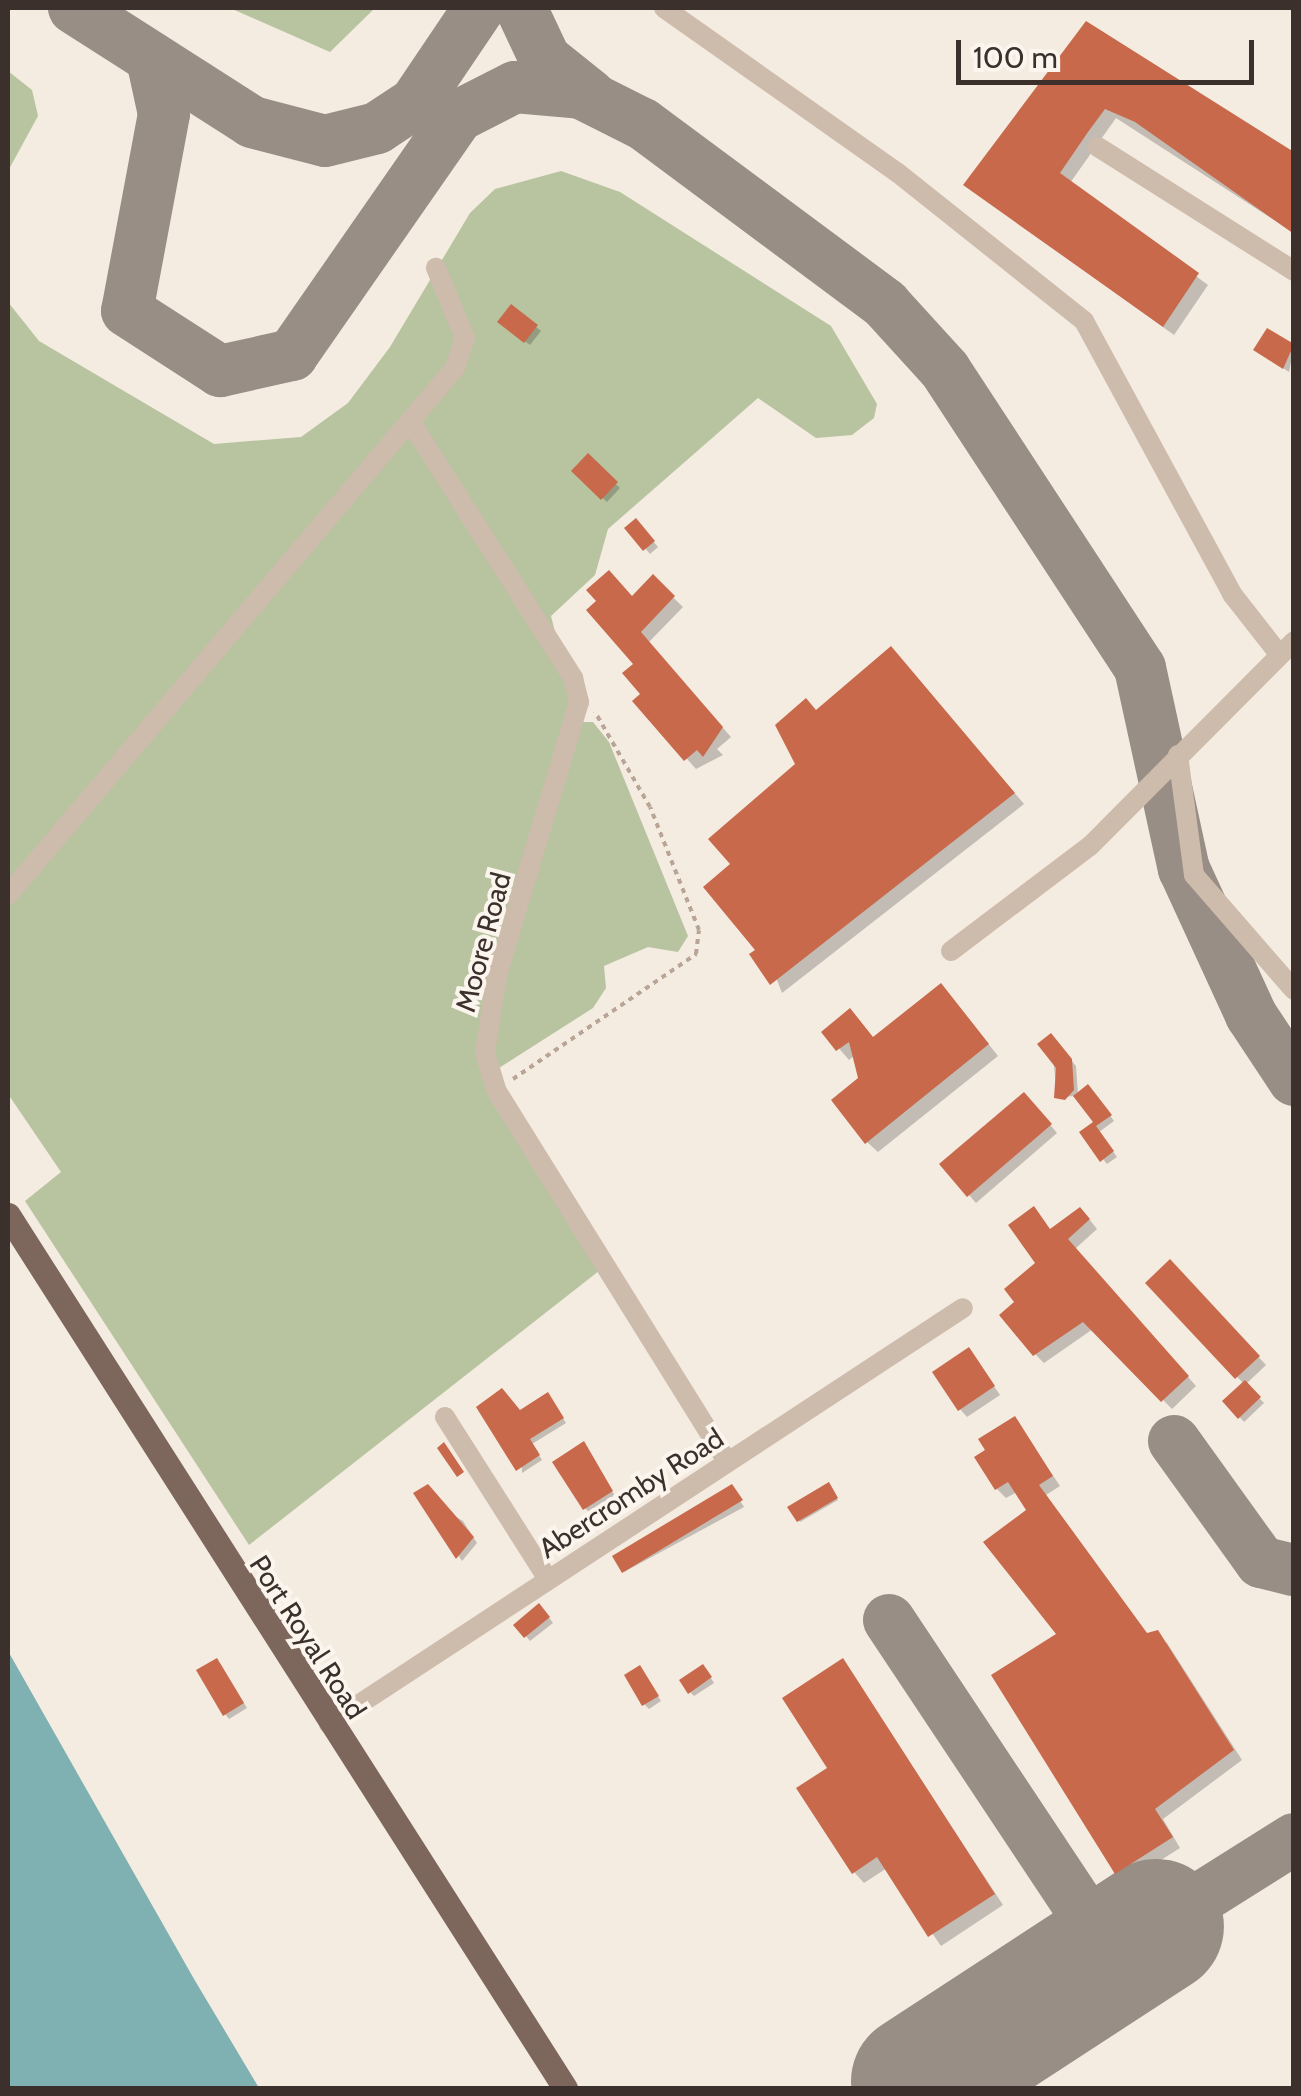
<!DOCTYPE html>
<style>
body{margin:0}
#map{position:relative;width:1301px;height:2096px;overflow:hidden;background:#f4ebe1;font-family:Cabin,sans-serif}
div>[style]{position:absolute}
[style*='--x']{left:calc(var(--x)*1px);top:calc(var(--y)*1px);width:calc(var(--w)*1px);rotate:calc(var(--a)*1deg)}
.green>*{inset:0;background:#b8c4a0}
.water>*{inset:0;background:#7fb0b2}
.shadow>*{inset:0;background:#0003}
.taxiway>*{height:52px;margin:-26px;padding:0 26px;transform-origin:26px;border-radius:26px;background:#988e86}
.runway>*{height:135px;margin:-67.5px;padding:0 67.5px;transform-origin:67.5px;border-radius:67.5px;background:#988e86}
.building>*{inset:0;background:#c8694b}
.path>*{height:4px;margin-top:-2px;transform-origin:0;background:repeating-linear-gradient(90deg,#b9a596 0 5px,transparent 0 10px)}
.minor>*{height:20px;margin:-10px;padding:0 10px;transform-origin:10px;border-radius:10px;background:#cdbbac}
.major>*{height:25px;margin:-12.5px;padding:0 12.5px;transform-origin:12.5px;border-radius:12.5px;background:#7d675c}
span{translate:-50% -50%;white-space:nowrap;text-align:center;line-height:1.15;-webkit-text-stroke:8px #fbf5ee;paint-order:stroke}
.street-label{font-size:28px;color:#3b302b}
.frame{position:absolute;inset:0;border:10px solid #3b302b;pointer-events:none}
.scale{position:absolute;left:956px;top:40px;width:298px;height:45px;box-sizing:border-box;border:5px solid #3b302b;border-top:0;padding-left:12px;font-size:30px;line-height:35px;white-space:nowrap;color:#3b302b;-webkit-text-stroke:8px #fbf5ee;paint-order:stroke}
</style>
<div id="map">
<div class="green">
<i style="clip-path:polygon(230px 8px,375px 8px,330px 52px)"></i>
<i style="clip-path:polygon(8px 71px,32px 90px,38px 116px,8px 171px)"></i>
<i style="clip-path:polygon(561px 171px,620px 192px,831px 326px,877px 404px,874px 418px,852px 435px,816px 438px,758px 398px,608px 529px,595px 575px,551px 616px,578px 722px,593px 722px,609px 742px,688px 936px,678px 952px,648px 947px,604px 966px,606px 988px,593px 1008px,491px 1073px,604px 1267px,249px 1545px,25px 1201px,61px 1172px,8px 1094px,8px 302px,39px 341px,214px 444px,301px 437px,348px 403px,390px 347px,470px 213px,495px 189px)"></i>
</div>
<div class="water">
<i style="clip-path:polygon(8px 1651px,194px 1979px,259px 2088px,8px 2088px)"></i>
</div>
<div class="shadow">
<i style="clip-path:polygon(1086px 25px,1294px 233px,1116px 118px,1070px 183px,1208px 285px,1174px 335px,966px 185px)"></i>
<i style="clip-path:polygon(505px 326px,536px 327px,541px 331px,530px 345px)"></i>
<i style="clip-path:polygon(1268px 331px,1294px 347px,1289px 372px,1261px 354px)"></i>
<i style="clip-path:polygon(588px 457px,620px 488px,607px 502px,574px 471px)"></i>
<i style="clip-path:polygon(636px 521px,658px 547px,650px 554px,628px 528px)"></i>
<i style="clip-path:polygon(653px 578px,683px 607px,648px 643px,731px 737px,717px 749px,723px 755px,696px 769px,636px 701px,644px 694px,633px 599px)"></i>
<i style="clip-path:polygon(901px 659px,1024px 804px,782px 993px,734px 865px,798px 765px,817px 712px)"></i>
<i style="clip-path:polygon(951px 997px,998px 1056px,878px 1152px,867px 1142px,855px 1055px,849px 1060px,825px 1032px,874px 1039px)"></i>
<i style="clip-path:polygon(1051px 1036px,1076px 1066px,1078px 1095px,1093px 1092px,1114px 1121px,1099px 1132px,1117px 1157px,1107px 1164px,1082px 1133px,1096px 1123px,1076px 1096px,1057px 1097px)"></i>
<i style="clip-path:polygon(1031px 1102px,1057px 1133px,976px 1203px,943px 1165px)"></i>
<i style="clip-path:polygon(1089px 1219px,1097px 1229px,1075px 1249px,1196px 1386px,1172px 1409px,1093px 1329px,1044px 1363px,1035px 1354px,1018px 1303px,1052px 1231px)"></i>
<i style="clip-path:polygon(1170px 1262px,1266px 1365px,1246px 1384px,1264px 1403px,1244px 1422px,1226px 1402px,1244px 1384px,1148px 1283px)"></i>
<i style="clip-path:polygon(969px 1350px,1000px 1395px,967px 1417px,960px 1409px)"></i>
<i style="clip-path:polygon(552px 1400px,566px 1423px,532px 1444px,542px 1460px,522px 1473px,520px 1413px)"></i>
<i style="clip-path:polygon(1015px 1419px,1060px 1486px,1046px 1495px,1148px 1635px,1167px 1643px,1242px 1760px,1163px 1819px,1180px 1848px,1126px 1882px,1029px 1511px,1017px 1492px,1006px 1498px,997px 1489px,977px 1458px)"></i>
<i style="clip-path:polygon(584px 1444px,615px 1496px,590px 1513px,585px 1508px)"></i>
<i style="clip-path:polygon(828px 1485px,838px 1500px,800px 1522px,790px 1508px)"></i>
<i style="clip-path:polygon(732px 1488px,744px 1507px,624px 1572px,615px 1557px)"></i>
<i style="clip-path:polygon(417px 1494px,463px 1521px,477px 1543px,462px 1561px)"></i>
<i style="clip-path:polygon(544px 1611px,553px 1623px,530px 1641px,517px 1625px)"></i>
<i style="clip-path:polygon(843px 1661px,1003px 1905px,941px 1946px,887px 1868px,864px 1883px,854px 1872px,830px 1769px)"></i>
<i style="clip-path:polygon(221px 1665px,247px 1708px,229px 1719px,225px 1714px)"></i>
<i style="clip-path:polygon(707px 1672px,714px 1683px,694px 1696px,690px 1692px)"></i>
<i style="clip-path:polygon(644px 1673px,661px 1701px,649px 1709px,644px 1704px)"></i>
</div>
<div class="taxiway">
<i style="--x:74;--y:8;--w:211;--a:32.6"></i>
<i style="--x:252;--y:122;--w:75;--a:14.6"></i>
<i style="--x:325;--y:141;--w:54;--a:-14"></i>
<i style="--x:377;--y:128;--w:45;--a:-33.3"></i>
<i style="--x:415;--y:103;--w:115;--a:-56"></i>
<i style="--x:521;--y:8;--w:56;--a:64.8"></i>
<i style="--x:545;--y:59;--w:58;--a:38.7"></i>
<i style="--x:152;--y:59;--w:56;--a:77.7"></i>
<i style="--x:164;--y:114;--w:200;--a:100.6"></i>
<i style="--x:127;--y:311;--w:111;--a:32.8"></i>
<i style="--x:220;--y:371;--w:74;--a:-12.5"></i>
<i style="--x:292;--y:355;--w:291;--a:-55.2"></i>
<i style="--x:458;--y:116;--w:64;--a:-27"></i>
<i style="--x:515;--y:87;--w:66;--a:5.2"></i>
<i style="--x:581;--y:93;--w:69;--a:26.6"></i>
<i style="--x:643;--y:124;--w:302;--a:36.6"></i>
<i style="--x:885;--y:304;--w:89;--a:47.7"></i>
<i style="--x:945;--y:370;--w:356;--a:56.8"></i>
<i style="--x:1140;--y:668;--w:206;--a:77.7"></i>
<i style="--x:1184;--y:869;--w:161;--a:65.3"></i>
<i style="--x:1251;--y:1015;--w:78;--a:56.5"></i>
<i style="--x:1174;--y:1441;--w:149;--a:54.3"></i>
<i style="--x:1261;--y:1562;--w:34;--a:14"></i>
<i style="--x:889;--y:1620;--w:365;--a:56.4"></i>
<i style="--x:1091;--y:1924;--w:42;--a:12.4"></i>
<i style="--x:1132;--y:1933;--w:25;--a:-16"></i>
<i style="--x:1156;--y:1926;--w:163;--a:-32.2"></i>
</div>
<div class="runway">
<i style="--x:918;--y:2081;--w:284;--a:-33.1"></i>
</div>
<div class="building">
<i style="clip-path:polygon(1086px 21px,1294px 152px,1294px 234px,1135px 122px,1105px 109px,1088px 132px,1060px 173px,1199px 273px,1163px 327px,963px 185px)"></i>
<i style="clip-path:polygon(511px 304px,538px 325px,524px 343px,497px 322px)"></i>
<i style="clip-path:polygon(1267px 328px,1294px 344px,1283px 369px,1253px 350px)"></i>
<i style="clip-path:polygon(588px 453px,618px 482px,601px 500px,571px 471px)"></i>
<i style="clip-path:polygon(636px 518px,655px 541px,643px 551px,624px 528px)"></i>
<i style="clip-path:polygon(609px 570px,632px 596px,653px 574px,675px 596px,641px 632px,723px 727px,703px 757px,697px 750px,684px 761px,632px 701px,640px 694px,622px 673px,633px 664px,586px 610px,596px 601px,586px 590px)"></i>
<i style="clip-path:polygon(891px 646px,1015px 793px,770px 985px,749px 954px,755px 950px,703px 887px,730px 864px,708px 839px,795px 764px,775px 725px,806px 698px,816px 710px)"></i>
<i style="clip-path:polygon(941px 983px,989px 1044px,865px 1144px,831px 1100px,858px 1078px,849px 1042px,836px 1051px,821px 1032px,850px 1008px,873px 1037px)"></i>
<i style="clip-path:polygon(1051px 1033px,1072px 1059px,1074px 1090px,1065px 1100px,1054px 1098px,1056px 1068px,1037px 1044px)"></i>
<i style="clip-path:polygon(1088px 1084px,1112px 1115px,1096px 1126px,1114px 1151px,1100px 1162px,1079px 1132px,1093px 1122px,1073px 1096px)"></i>
<i style="clip-path:polygon(1024px 1092px,1052px 1124px,967px 1197px,939px 1164px)"></i>
<i style="clip-path:polygon(1034px 1206px,1050px 1229px,1080px 1207px,1090px 1219px,1068px 1239px,1189px 1376px,1161px 1402px,1083px 1322px,1033px 1356px,999px 1315px,1014px 1302px,1004px 1289px,1035px 1263px,1008px 1225px)"></i>
<i style="clip-path:polygon(1170px 1259px,1260px 1356px,1235px 1379px,1145px 1283px)"></i>
<i style="clip-path:polygon(969px 1347px,995px 1386px,958px 1411px,932px 1372px)"></i>
<i style="clip-path:polygon(1245px 1380px,1261px 1397px,1238px 1419px,1222px 1401px)"></i>
<i style="clip-path:polygon(502px 1388px,520px 1410px,548px 1392px,564px 1418px,530px 1439px,540px 1455px,516px 1471px,476px 1407px)"></i>
<i style="clip-path:polygon(1015px 1416px,1053px 1476px,1039px 1485px,1147px 1633px,1158px 1630px,1234px 1750px,1155px 1809px,1173px 1837px,1115px 1874px,991px 1675px,1056px 1634px,983px 1542px,1026px 1510px,1008px 1482px,995px 1490px,974px 1457px,985px 1450px,978px 1439px)"></i>
<i style="clip-path:polygon(584px 1441px,613px 1491px,583px 1510px,552px 1462px)"></i>
<i style="clip-path:polygon(444px 1442px,464px 1472px,457px 1477px,437px 1448px)"></i>
<i style="clip-path:polygon(829px 1482px,838px 1498px,797px 1522px,787px 1507px)"></i>
<i style="clip-path:polygon(428px 1484px,474px 1537px,456px 1559px,413px 1493px)"></i>
<i style="clip-path:polygon(732px 1484px,743px 1500px,622px 1573px,612px 1556px)"></i>
<i style="clip-path:polygon(539px 1603px,550px 1617px,524px 1638px,513px 1625px)"></i>
<i style="clip-path:polygon(217px 1658px,244px 1703px,223px 1716px,196px 1670px)"></i>
<i style="clip-path:polygon(843px 1658px,995px 1894px,928px 1937px,877px 1857px,852px 1874px,796px 1788px,827px 1768px,782px 1698px)"></i>
<i style="clip-path:polygon(703px 1664px,712px 1677px,688px 1694px,679px 1680px)"></i>
<i style="clip-path:polygon(640px 1665px,659px 1696px,642px 1706px,624px 1675px)"></i>
</div>
<div class="path">
<i style="--x:513;--y:1079;--w:222;--a:-34.3"></i>
<i style="--x:696;--y:954;--w:24;--a:-83"></i>
<i style="--x:699;--y:930;--w:132;--a:-111.7"></i>
<i style="--x:650;--y:807;--w:110;--a:-120.1"></i>
</div>
<div class="minor">
<i style="--x:664;--y:8;--w:286;--a:35.2"></i>
<i style="--x:898;--y:173;--w:238;--a:38.5"></i>
<i style="--x:1084;--y:321;--w:311;--a:61.5"></i>
<i style="--x:1232;--y:594;--w:76;--a:51.9"></i>
<i style="--x:1098;--y:147;--w:232;--a:32.3"></i>
<i style="--x:412;--y:424;--w:301;--a:57.6"></i>
<i style="--x:573;--y:678;--w:25;--a:76"></i>
<i style="--x:579;--y:702;--w:285;--a:106.7"></i>
<i style="--x:497;--y:975;--w:79;--a:98.7"></i>
<i style="--x:485;--y:1053;--w:39;--a:73"></i>
<i style="--x:496;--y:1090;--w:438;--a:58.1"></i>
<i style="--x:1178;--y:755;--w:121;--a:82.4"></i>
<i style="--x:1194;--y:875;--w:152;--a:49"></i>
<i style="--x:8;--y:895;--w:691;--a:-49.7"></i>
<i style="--x:455;--y:368;--w:32;--a:-72"></i>
<i style="--x:465;--y:338;--w:76;--a:-112.5"></i>
<i style="--x:951;--y:951;--w:174;--a:-37.1"></i>
<i style="--x:1090;--y:846;--w:289;--a:-45.1"></i>
<i style="--x:445;--y:1417;--w:192;--a:57.6"></i>
<i style="--x:329;--y:1724;--w:758;--a:-33.27"></i>
</div>
<div class="major">
<i style="--x:8;--y:1215;--w:1036;--a:57.46"></i>
</div>
<div class="street-label">
<span style="left:483px;top:942px;rotate:-75deg">Moore Road</span>
<span style="left:631px;top:1493px;rotate:-33deg">Abercromby Road</span>
<span style="left:308px;top:1637px;rotate:57deg">Port Royal Road</span>
</div>
<div class="frame"></div>
<div class="scale">100 m</div>
</div>
